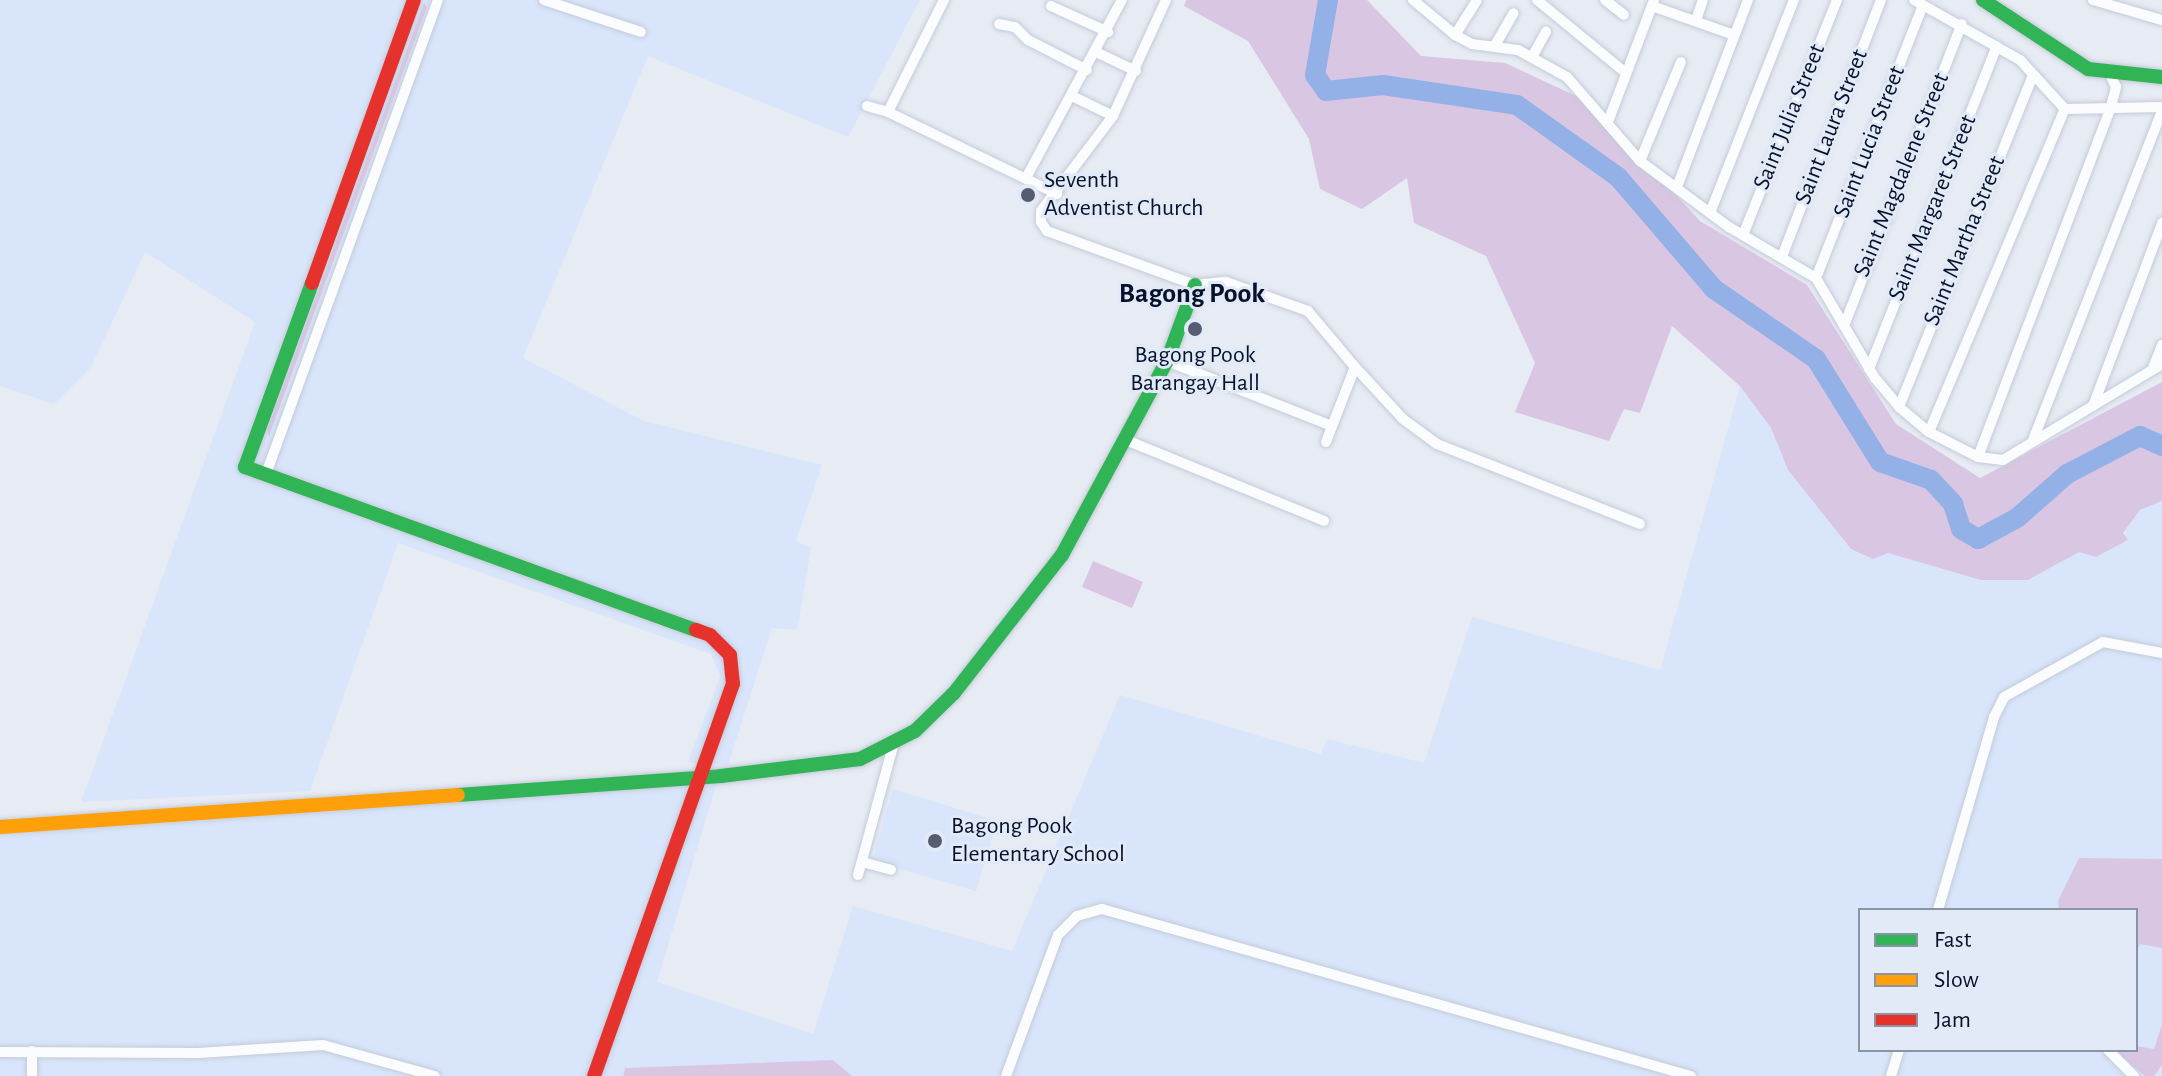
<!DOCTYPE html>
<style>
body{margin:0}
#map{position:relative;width:2162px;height:1076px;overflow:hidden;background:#e7ebf3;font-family:"Alegreya Sans",sans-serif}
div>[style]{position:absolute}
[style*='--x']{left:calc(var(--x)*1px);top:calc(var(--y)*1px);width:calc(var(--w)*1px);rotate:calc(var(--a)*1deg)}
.built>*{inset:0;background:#d9e5fa}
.green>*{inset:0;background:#d9c6e2}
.river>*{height:20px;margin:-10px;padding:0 10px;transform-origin:10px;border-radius:10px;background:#94b1e7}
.roads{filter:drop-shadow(0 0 2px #c3cbda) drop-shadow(0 0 2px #c3cbda)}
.street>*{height:10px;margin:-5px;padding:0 5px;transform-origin:5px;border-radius:5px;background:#fbfcfd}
.fast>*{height:14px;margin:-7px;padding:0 7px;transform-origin:7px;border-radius:7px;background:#30b455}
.slow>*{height:14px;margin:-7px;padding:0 7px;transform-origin:7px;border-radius:7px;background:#ff9f0a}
.jam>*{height:14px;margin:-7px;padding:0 7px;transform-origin:7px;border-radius:7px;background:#e5322d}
.dots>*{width:22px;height:22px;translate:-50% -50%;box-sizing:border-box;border:4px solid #e2eaf8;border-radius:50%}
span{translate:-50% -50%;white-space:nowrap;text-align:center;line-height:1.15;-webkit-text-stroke:6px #e2eaf8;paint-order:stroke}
.street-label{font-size:24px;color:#06122b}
.poi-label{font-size:24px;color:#06122b}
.left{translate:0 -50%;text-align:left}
.quarter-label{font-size:28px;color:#06122b;font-weight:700}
.legend{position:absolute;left:1858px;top:908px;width:280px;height:144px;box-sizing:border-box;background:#e2eaf8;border:2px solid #8a94a6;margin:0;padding:10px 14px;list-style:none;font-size:24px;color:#06122b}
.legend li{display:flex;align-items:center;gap:16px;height:40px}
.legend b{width:40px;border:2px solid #8a94a6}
</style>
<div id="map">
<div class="built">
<i style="clip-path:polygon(0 0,920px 0,848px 137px,648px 56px,523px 358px,644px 421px,822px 465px,796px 541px,811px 548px,797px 630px,772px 628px,728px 765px,688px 762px,720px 676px,711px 654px,398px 543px,310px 791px,81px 802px,255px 322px,145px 252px,91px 367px,54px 404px,0 386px)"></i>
<i style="clip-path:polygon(evenodd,1740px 386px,1771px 428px,1788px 470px,1888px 553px,2028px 580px,2079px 552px,2096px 557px,2127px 540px,2123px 534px,2140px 510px,2162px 501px,2162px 1076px,0 1076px,0 837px,717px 782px,657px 982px,813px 1034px,853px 906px,1012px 951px,1120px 695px,1321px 754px,1327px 739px,1424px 763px,1472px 617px,1660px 670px,1740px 386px,1860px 910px,2136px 910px,2136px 1050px,1860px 1050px,1860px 910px)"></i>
<i style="clip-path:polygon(893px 789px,997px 821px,976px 891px,872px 861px)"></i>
</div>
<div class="green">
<i style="clip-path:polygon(1186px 0,1367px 0,1421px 56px,1505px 63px,1591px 103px,1700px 221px,1807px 285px,1896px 424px,1980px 478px,2162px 382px,2162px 501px,2140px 510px,2123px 533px,2128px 540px,2096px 557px,2079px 552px,2028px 580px,1981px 580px,1888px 553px,1873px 559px,1851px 549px,1788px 470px,1771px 428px,1740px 386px,1672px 326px,1640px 413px,1624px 409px,1609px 441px,1515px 412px,1535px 363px,1486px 256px,1414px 223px,1407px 178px,1362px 209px,1320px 189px,1309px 139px,1248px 41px,1184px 6px)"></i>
<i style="clip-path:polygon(424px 3px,427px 7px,269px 436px,267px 430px)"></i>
<i style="clip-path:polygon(1093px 561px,1143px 582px,1132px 608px,1082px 587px)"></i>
<i style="clip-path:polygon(2079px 858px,2162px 859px,2162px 948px,2140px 944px,2136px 952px,2136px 910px,2059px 910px,2058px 901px)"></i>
<i style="clip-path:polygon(2162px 1025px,2162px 1065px,2154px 1076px,2145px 1076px,2117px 1052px,2136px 1046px,2154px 1049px)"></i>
<i style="clip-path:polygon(833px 1060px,852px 1076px,623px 1076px,625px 1068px)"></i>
</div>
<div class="river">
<i style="--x:1328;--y:0;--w:76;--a:99.8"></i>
<i style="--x:1315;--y:75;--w:19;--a:55"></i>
<i style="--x:1326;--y:91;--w:57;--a:-6"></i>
<i style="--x:1383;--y:85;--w:135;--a:8.5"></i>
<i style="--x:1517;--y:105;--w:124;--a:35.5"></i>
<i style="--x:1618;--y:177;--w:148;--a:49.4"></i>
<i style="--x:1714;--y:289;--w:124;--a:34.5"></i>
<i style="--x:1816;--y:359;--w:121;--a:58.1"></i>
<i style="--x:1880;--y:462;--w:54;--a:19.4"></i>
<i style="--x:1931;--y:480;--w:33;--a:47"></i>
<i style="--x:1953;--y:504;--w:26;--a:72"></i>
<i style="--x:1961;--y:529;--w:20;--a:30"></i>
<i style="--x:1978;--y:539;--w:44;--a:-28.3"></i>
<i style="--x:2017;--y:518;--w:67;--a:-41.3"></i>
<i style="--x:2067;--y:474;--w:82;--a:-27.5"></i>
<i style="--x:2140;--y:436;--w:24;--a:24"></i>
</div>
<div class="roads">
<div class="street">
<i style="--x:544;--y:0;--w:102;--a:18.3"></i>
<i style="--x:944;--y:0;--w:125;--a:116.6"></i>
<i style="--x:888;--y:112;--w:188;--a:25.9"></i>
<i style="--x:1166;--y:0;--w:128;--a:114.6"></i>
<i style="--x:1113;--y:116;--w:119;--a:127.2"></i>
<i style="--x:1041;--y:211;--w:11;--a:90"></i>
<i style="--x:1041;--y:222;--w:11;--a:56"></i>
<i style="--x:1047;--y:231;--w:158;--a:20"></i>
<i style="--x:1195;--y:285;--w:31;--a:-6"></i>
<i style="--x:1226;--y:282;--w:87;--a:19.5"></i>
<i style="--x:1308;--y:311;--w:73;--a:50"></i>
<i style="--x:1413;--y:0;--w:55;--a:39.8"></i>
<i style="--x:1455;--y:35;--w:19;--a:28"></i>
<i style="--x:1472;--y:44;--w:46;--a:7.4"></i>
<i style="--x:1518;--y:50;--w:56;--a:28.9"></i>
<i style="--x:1567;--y:77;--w:111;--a:49"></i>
<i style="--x:1640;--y:161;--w:111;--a:36.6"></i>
<i style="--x:1729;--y:227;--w:101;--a:30.4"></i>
<i style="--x:1816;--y:278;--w:116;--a:59.5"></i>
<i style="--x:1875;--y:378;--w:38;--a:50"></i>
<i style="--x:1899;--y:407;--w:39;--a:40"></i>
<i style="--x:1929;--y:432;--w:55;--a:27"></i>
<i style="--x:1978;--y:457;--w:25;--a:7"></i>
<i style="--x:2003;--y:460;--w:186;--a:-31.1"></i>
<i style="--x:1537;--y:0;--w:115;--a:39.4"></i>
<i style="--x:1605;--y:0;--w:24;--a:38"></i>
<i style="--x:1914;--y:0;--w:122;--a:29.5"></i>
<i style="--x:2020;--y:60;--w:67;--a:47.4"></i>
<i style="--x:2065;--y:109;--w:97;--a:-1.2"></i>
<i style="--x:2093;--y:0;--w:72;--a:16.2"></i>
<i style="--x:1051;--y:6;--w:63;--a:24.5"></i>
<i style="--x:1652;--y:6;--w:87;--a:19.5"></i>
<i style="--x:1696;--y:20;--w:21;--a:-71"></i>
<i style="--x:999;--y:24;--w:16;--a:11"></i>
<i style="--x:1015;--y:27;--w:18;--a:45"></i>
<i style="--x:1028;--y:40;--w:66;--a:27"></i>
<i style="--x:1455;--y:35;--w:41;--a:-57.8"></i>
<i style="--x:1494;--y:47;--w:39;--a:-60"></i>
<i style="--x:1098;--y:53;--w:42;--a:25.3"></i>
<i style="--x:1532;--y:57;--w:29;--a:-61"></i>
<i style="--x:1074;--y:97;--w:43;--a:26"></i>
<i style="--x:867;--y:106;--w:22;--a:16"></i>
<i style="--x:1608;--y:122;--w:130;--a:-69.3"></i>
<i style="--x:1640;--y:161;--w:107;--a:-67.5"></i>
<i style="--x:1026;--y:178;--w:202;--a:-61.7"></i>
<i style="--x:1677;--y:187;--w:200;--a:-69.2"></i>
<i style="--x:1710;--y:213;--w:229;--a:-68.5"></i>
<i style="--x:1743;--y:235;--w:253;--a:-68.2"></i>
<i style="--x:1783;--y:254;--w:272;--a:-68.9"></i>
<i style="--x:1816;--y:278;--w:293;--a:-68.6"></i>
<i style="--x:1844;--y:326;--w:324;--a:-68.7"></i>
<i style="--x:1167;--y:361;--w:177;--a:21.5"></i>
<i style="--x:1869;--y:369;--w:347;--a:-68.4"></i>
<i style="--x:2152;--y:370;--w:27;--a:-68"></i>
<i style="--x:2093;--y:406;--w:196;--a:-69.3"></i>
<i style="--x:1899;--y:407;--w:357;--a:-68"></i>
<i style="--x:1929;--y:432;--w:350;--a:-67.2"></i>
<i style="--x:1126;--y:440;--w:214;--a:22.2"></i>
<i style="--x:2033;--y:440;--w:353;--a:-68.6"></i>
<i style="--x:1326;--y:442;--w:80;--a:-68.9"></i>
<i style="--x:1355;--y:367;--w:71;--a:47.3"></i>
<i style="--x:1403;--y:419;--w:42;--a:36.3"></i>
<i style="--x:1437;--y:444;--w:218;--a:21.5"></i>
<i style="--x:1978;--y:457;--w:371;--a:-69.2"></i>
<i style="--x:2110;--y:110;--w:24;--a:-75"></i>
<i style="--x:2116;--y:87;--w:14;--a:-115"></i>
<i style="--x:266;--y:474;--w:504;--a:-70.06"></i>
<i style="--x:862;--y:862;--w:30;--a:15"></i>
<i style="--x:858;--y:875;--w:134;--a:-74.8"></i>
<i style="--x:1938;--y:910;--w:201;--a:-73.8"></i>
<i style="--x:1994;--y:717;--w:22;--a:-63"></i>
<i style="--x:2004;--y:697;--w:113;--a:-29.1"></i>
<i style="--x:2103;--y:642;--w:60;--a:10.6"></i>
<i style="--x:2108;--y:1050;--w:37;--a:45"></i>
<i style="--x:0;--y:1052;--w:198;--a:0.3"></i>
<i style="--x:198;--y:1053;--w:125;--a:-3.7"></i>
<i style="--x:323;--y:1045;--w:116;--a:15.5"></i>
<i style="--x:32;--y:1076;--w:25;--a:-90"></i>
<i style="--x:1006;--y:1076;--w:150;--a:-69.8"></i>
<i style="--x:1058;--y:935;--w:27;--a:-45"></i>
<i style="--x:1077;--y:916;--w:26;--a:-16"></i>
<i style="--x:1102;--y:909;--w:612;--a:15.83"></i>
<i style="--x:1891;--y:1076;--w:27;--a:-73"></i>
</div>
<div class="fast">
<i style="--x:1983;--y:0;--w:126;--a:33.3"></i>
<i style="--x:2088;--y:69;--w:74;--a:6.2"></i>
<i style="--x:312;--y:283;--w:196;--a:110"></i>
<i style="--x:245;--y:467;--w:480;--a:19.9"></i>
<i style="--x:458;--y:795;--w:264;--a:-4.1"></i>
<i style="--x:721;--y:776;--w:140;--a:-7"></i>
<i style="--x:860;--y:759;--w:62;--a:-27"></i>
<i style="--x:915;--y:731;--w:54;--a:-44.3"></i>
<i style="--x:954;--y:693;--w:175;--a:-52"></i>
<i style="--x:1062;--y:555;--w:221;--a:-61.6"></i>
<i style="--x:1167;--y:361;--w:81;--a:-69.8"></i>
</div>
<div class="slow">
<i style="--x:0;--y:827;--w:459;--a:-4"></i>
</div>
<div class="jam">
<i style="--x:312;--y:283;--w:301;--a:-70.2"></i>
<i style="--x:594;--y:1076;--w:416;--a:-70.5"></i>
<i style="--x:733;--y:684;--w:29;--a:-96"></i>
<i style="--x:730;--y:655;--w:28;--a:-135"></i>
<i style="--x:710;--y:635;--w:15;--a:-160"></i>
</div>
</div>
<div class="dots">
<i style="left:1028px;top:195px;background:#555e71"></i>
<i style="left:1195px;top:329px;background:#555e71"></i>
<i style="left:935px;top:841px;background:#555e71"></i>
</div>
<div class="street-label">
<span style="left:1790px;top:117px;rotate:-68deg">Saint Julia Street</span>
<span style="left:1832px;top:127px;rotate:-69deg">Saint Laura Street</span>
<span style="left:1870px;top:142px;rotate:-69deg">Saint Lucia Street</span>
<span style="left:1902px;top:175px;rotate:-68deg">Saint Magdalene Street</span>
<span style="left:1933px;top:208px;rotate:-68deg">Saint Margaret Street</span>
<span style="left:1965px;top:241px;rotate:-68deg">Saint Martha Street</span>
</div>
<div class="poi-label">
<span class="left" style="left:1044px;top:195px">Seventh<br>Adventist Church</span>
<span style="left:1195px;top:370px">Bagong Pook<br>Barangay Hall</span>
<span class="left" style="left:951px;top:841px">Bagong Pook<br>Elementary School</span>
</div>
<div class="quarter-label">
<span style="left:1192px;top:294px">Bagong Pook</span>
</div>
<ul class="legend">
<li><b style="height:10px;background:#30b455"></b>Fast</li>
<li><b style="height:10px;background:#ff9f0a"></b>Slow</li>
<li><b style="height:10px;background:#e5322d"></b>Jam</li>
</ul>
</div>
